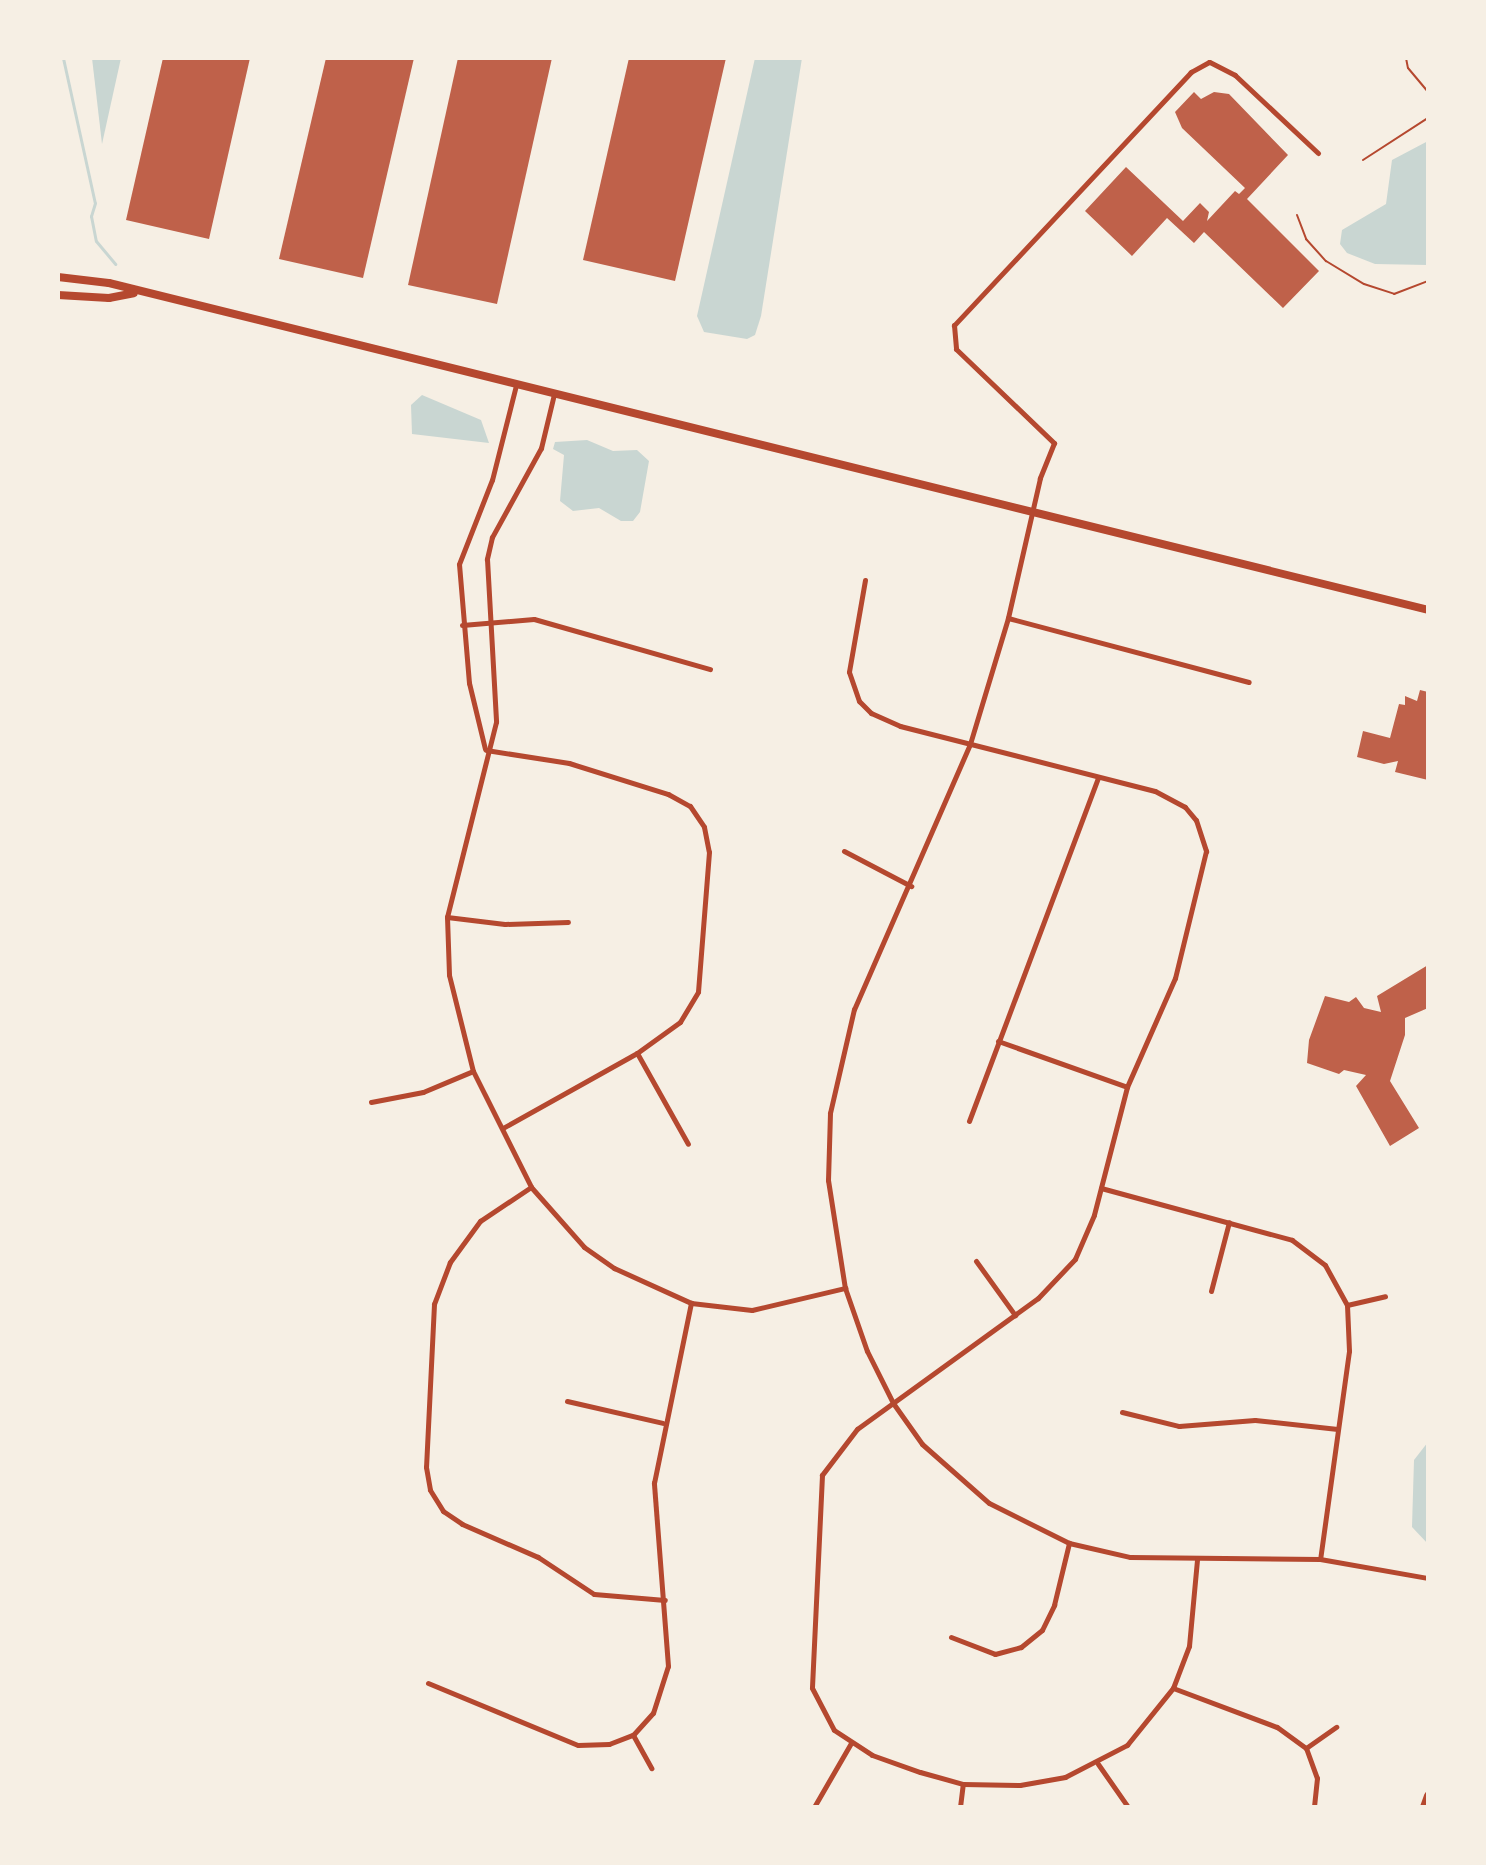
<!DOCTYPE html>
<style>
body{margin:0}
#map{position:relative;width:1486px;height:1865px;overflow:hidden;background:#f6efe4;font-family:"Source Sans 3",sans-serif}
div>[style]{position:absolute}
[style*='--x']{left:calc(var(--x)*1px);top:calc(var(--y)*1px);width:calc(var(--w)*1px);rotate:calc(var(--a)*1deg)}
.water>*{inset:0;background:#c9d6d2}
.stream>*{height:3px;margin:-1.5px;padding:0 1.5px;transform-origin:1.5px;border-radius:1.5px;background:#c9d6d2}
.building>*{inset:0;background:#bf614a}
.path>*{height:2px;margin:-1px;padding:0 1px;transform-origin:1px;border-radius:1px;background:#b5482f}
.minor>*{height:5px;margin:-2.5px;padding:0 2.5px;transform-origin:2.5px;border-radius:2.5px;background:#b5482f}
.secondary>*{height:8px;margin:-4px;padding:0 4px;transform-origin:4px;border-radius:4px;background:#b5482f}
span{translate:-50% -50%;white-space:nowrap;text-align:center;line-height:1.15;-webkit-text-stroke:8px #f6efe4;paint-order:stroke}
.frame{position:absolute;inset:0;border:60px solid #f6efe4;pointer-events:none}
</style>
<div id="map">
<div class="water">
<i style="clip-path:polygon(92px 58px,121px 58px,102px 144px)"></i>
<i style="clip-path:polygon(755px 58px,802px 58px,761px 316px,755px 335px,747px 339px,704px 332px,697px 316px)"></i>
<i style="clip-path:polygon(1428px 141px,1428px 265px,1375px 264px,1347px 253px,1340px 244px,1342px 230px,1386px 204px,1392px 160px)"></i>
<i style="clip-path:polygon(422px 395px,481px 420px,489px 443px,412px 434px,411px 405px)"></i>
<i style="clip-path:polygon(587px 440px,613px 451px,637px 450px,649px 461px,640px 512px,633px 521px,621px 521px,599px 508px,573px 511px,560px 501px,564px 455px,553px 449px,555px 442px)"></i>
<i style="clip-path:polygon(1428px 1442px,1428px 1544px,1412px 1527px,1414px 1460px)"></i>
</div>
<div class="stream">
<i style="--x:63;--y:58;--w:148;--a:77.6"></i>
<i style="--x:95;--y:203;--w:14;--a:107"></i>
<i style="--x:91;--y:216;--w:25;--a:79"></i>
<i style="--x:96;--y:241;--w:30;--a:50"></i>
</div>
<div class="building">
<i style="clip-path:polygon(163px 58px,250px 58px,209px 239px,126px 220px)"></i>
<i style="clip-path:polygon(326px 58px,414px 58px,363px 278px,279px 259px)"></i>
<i style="clip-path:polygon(458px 58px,552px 58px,497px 304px,408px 285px)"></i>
<i style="clip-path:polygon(629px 58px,726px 58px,675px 281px,583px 260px)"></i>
<i style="clip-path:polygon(1194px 92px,1201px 99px,1214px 92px,1229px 94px,1288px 155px,1247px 199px,1319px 271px,1283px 308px,1204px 232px,1194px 243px,1167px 218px,1132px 256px,1085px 211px,1126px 167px,1183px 221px,1200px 203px,1209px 212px,1207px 221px,1235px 191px,1239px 194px,1245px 188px,1182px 128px,1175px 112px)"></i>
<i style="clip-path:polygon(1420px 690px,1428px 692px,1428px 780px,1395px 772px,1398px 761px,1384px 764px,1357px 757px,1363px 731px,1390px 738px,1399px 704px,1405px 705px,1405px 696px,1417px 701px)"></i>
<i style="clip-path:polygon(1428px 965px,1428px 1008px,1405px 1018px,1405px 1035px,1390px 1081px,1419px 1128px,1390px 1146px,1356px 1086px,1366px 1075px,1344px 1070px,1339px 1074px,1307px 1063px,1309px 1040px,1325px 996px,1349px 1002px,1356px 997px,1364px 1008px,1381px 1012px,1377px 996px)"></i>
</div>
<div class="path">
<i style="--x:1406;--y:58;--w:10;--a:79"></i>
<i style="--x:1408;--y:68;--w:31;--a:50"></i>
<i style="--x:1363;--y:160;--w:77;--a:-32.9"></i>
<i style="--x:1297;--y:215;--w:26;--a:69"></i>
<i style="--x:1306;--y:239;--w:30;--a:48"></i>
<i style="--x:1326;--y:261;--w:44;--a:31.2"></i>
<i style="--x:1364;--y:284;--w:32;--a:18"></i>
<i style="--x:1394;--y:294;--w:36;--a:-21"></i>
</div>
<div class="minor">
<i style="--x:1318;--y:153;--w:114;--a:-136.8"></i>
<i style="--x:1235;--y:75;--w:29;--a:-153"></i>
<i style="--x:1209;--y:62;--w:21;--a:151"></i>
<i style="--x:1191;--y:72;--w:347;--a:133.1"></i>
<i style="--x:954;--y:325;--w:24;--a:85"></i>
<i style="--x:956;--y:349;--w:136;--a:43.8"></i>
<i style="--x:1054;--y:443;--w:38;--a:112"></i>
<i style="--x:1040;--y:478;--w:144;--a:102.9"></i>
<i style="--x:1008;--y:618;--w:132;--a:106.8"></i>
<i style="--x:970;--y:744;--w:289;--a:113.6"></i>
<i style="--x:854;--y:1009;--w:107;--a:103"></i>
<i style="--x:830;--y:1113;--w:67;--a:91.7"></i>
<i style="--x:828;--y:1180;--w:109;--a:81.1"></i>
<i style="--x:845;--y:1288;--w:67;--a:70.8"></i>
<i style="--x:867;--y:1351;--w:58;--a:63.4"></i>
<i style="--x:893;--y:1403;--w:50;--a:54.7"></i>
<i style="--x:922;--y:1444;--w:89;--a:41.4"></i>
<i style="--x:989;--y:1503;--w:89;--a:26.6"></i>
<i style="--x:1069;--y:1543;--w:63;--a:12.9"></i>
<i style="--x:1130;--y:1557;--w:190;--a:0.6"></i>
<i style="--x:1320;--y:1559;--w:110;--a:10"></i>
<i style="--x:554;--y:394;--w:56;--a:103.5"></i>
<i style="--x:541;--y:448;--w:102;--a:118.8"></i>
<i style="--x:492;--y:537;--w:23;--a:103"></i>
<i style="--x:487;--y:559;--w:163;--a:86.8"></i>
<i style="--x:496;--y:722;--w:201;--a:104.1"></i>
<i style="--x:447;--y:917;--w:58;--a:88"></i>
<i style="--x:449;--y:975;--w:99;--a:76"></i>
<i style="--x:473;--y:1071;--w:130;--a:63.4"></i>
<i style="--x:531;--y:1187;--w:80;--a:48.5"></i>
<i style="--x:584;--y:1247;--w:37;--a:35"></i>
<i style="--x:614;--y:1268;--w:85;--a:24.4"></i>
<i style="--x:691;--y:1303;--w:61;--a:6.5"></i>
<i style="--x:752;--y:1310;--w:96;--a:-13.3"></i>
<i style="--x:865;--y:580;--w:93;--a:99.9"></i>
<i style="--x:849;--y:672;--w:31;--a:71"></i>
<i style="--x:859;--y:701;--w:17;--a:45"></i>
<i style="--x:871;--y:713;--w:32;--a:24"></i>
<i style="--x:900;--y:726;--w:263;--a:14.3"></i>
<i style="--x:1155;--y:791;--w:34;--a:28"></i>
<i style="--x:1185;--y:807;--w:17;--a:50"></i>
<i style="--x:1196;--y:820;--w:33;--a:72"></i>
<i style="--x:1206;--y:851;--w:131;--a:103.7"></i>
<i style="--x:1175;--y:978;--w:119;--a:113.8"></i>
<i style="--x:1127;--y:1087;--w:132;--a:104.5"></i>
<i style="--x:1094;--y:1215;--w:48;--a:113.4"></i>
<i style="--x:1075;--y:1259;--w:54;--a:133.5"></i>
<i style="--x:1038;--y:1298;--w:223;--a:144.1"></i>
<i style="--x:857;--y:1429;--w:58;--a:127.3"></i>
<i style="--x:822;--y:1475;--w:213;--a:92.7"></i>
<i style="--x:812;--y:1688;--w:47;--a:62.4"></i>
<i style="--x:834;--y:1730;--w:45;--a:33.3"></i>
<i style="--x:872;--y:1755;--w:51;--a:19.5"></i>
<i style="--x:920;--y:1772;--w:45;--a:15.6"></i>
<i style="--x:963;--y:1784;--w:57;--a:1"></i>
<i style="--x:1020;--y:1785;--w:46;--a:-10.1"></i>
<i style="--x:1065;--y:1777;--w:70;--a:-27.3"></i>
<i style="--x:1127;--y:1745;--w:73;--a:-51.1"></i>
<i style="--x:1173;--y:1688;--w:45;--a:-69.1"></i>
<i style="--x:1189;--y:1646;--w:87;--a:-84.7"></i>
<i style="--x:1008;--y:618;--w:249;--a:14.9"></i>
<i style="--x:462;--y:625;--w:72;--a:-4.8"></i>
<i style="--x:534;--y:619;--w:183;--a:15.9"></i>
<i style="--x:485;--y:749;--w:68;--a:-103.6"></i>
<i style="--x:469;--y:683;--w:119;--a:-94.8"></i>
<i style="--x:459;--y:564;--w:90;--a:-68.6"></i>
<i style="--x:492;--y:480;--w:98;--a:-75.8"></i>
<i style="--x:486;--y:750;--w:84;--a:8.9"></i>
<i style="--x:569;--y:763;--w:104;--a:17.4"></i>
<i style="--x:668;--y:794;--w:25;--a:29"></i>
<i style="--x:690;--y:806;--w:25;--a:56"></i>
<i style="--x:704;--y:827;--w:25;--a:79"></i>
<i style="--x:709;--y:852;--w:140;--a:94.5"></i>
<i style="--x:698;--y:992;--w:35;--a:121"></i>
<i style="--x:680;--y:1022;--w:53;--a:144.2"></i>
<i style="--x:637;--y:1053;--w:154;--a:150.8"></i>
<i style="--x:844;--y:851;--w:76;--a:27.6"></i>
<i style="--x:447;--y:917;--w:58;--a:6.9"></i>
<i style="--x:505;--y:924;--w:63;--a:-1.8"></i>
<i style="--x:998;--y:1041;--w:137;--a:19.6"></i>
<i style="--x:637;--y:1053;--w:104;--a:60.7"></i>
<i style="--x:371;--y:1102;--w:53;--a:-10.9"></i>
<i style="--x:423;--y:1092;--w:54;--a:-22.8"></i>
<i style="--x:969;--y:1121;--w:367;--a:-69.4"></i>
<i style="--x:531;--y:1187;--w:61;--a:146.3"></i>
<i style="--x:480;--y:1221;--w:51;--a:126.2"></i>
<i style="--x:450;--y:1262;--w:45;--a:110.9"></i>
<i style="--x:434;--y:1304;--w:163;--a:92.8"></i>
<i style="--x:426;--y:1467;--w:23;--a:80"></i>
<i style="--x:430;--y:1490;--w:25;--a:58"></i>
<i style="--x:443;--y:1511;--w:23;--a:34"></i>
<i style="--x:462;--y:1524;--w:83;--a:23.5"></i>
<i style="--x:538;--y:1557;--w:67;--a:33.5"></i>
<i style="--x:594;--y:1594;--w:71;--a:4.8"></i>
<i style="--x:1101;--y:1188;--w:198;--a:15.2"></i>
<i style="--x:1292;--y:1240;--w:41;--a:37.1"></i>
<i style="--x:1325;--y:1265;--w:46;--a:61.2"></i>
<i style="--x:1347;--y:1305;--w:46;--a:87.5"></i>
<i style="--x:1349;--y:1351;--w:210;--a:97.9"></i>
<i style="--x:976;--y:1261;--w:67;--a:54.2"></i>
<i style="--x:1211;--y:1291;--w:71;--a:-75.4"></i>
<i style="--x:1347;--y:1305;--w:39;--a:-13"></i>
<i style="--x:567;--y:1401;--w:98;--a:12.9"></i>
<i style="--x:1122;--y:1412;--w:59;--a:13.8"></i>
<i style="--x:1179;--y:1426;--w:76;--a:-4.5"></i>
<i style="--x:1255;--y:1420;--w:83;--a:6.2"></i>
<i style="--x:951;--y:1637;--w:47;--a:21.1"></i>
<i style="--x:995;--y:1654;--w:27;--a:-15"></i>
<i style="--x:1021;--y:1647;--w:27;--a:-39"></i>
<i style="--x:1042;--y:1630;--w:28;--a:-64"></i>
<i style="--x:1054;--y:1605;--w:64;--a:-76.4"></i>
<i style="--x:428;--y:1683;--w:162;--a:22.5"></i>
<i style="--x:578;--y:1745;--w:31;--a:-2"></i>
<i style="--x:609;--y:1744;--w:26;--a:-21"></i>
<i style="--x:633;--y:1735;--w:30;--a:-48"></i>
<i style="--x:653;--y:1713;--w:49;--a:-72.3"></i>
<i style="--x:668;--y:1666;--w:184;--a:-94.4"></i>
<i style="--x:654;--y:1483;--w:184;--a:-78.4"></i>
<i style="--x:1173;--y:1688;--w:111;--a:20.6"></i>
<i style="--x:1277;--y:1727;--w:36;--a:36"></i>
<i style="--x:1306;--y:1748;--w:32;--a:70"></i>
<i style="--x:1317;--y:1778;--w:29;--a:96"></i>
<i style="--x:633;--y:1735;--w:38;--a:61"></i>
<i style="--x:1306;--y:1748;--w:37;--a:-35"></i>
<i style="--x:1098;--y:1764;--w:52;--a:55.1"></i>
<i style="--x:814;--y:1807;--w:74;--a:-60"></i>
<i style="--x:960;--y:1807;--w:23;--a:-83"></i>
</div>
<div class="secondary">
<i style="--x:58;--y:277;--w:51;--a:6.7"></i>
<i style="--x:109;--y:283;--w:1359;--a:13.92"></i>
<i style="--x:58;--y:295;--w:51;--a:3.4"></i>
<i style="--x:109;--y:298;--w:25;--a:-11"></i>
<i style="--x:1424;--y:1807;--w:12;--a:-70"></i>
</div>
<div class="frame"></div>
</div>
